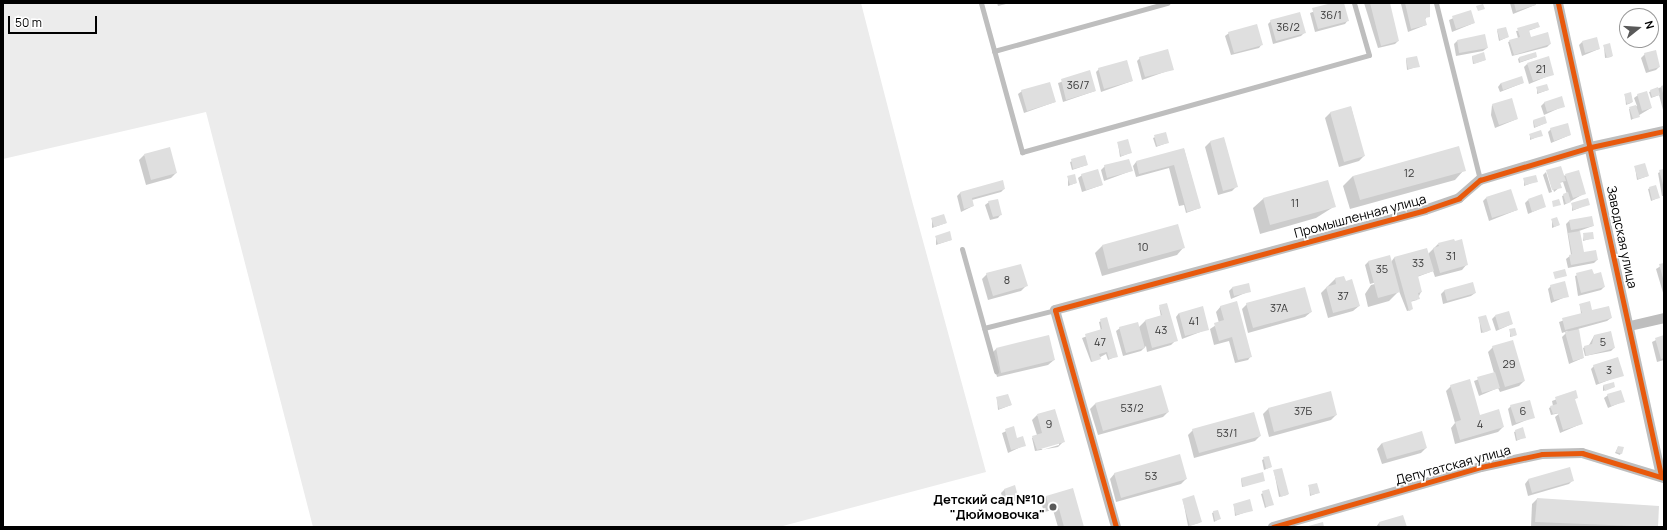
<!DOCTYPE html>
<meta charset="utf-8">
<style>
body{margin:0}
#map{position:relative;width:1667px;height:530px;overflow:hidden;background:#fff;font-family:Manrope,sans-serif}
div>[style]{position:absolute}
[style*='--x']{left:calc(var(--x)*1px);top:calc(var(--y)*1px);width:calc(var(--w)*1px);rotate:calc(var(--a)*1deg)}
.green>*{inset:0;background:#ececec}
.shadow>*{inset:0;background:#0003}
.building>*{inset:0;background:#dfdfdf}
.service>*{height:5px;margin:-2.5px;padding:0 2.5px;transform-origin:2.5px;border-radius:2.5px;background:#bebebe}
.minor>*{height:10px;margin:-5px;padding:0 5px;transform-origin:5px;border-radius:5px;background:#bebebe}
.cycleway>*{height:5px;margin:-2.5px;padding:0 2.5px;transform-origin:2.5px;border-radius:2.5px;background:#e8590c}
.dots>*{width:11px;height:11px;translate:-50% -50%;box-sizing:border-box;border:2px solid #fff;border-radius:50%}
span{translate:-50% -50%;white-space:nowrap;text-align:center;line-height:1.15;-webkit-text-stroke:3.5px #fff;paint-order:stroke}
.number-label{font-size:11px;color:#383838}
.number-label span{-webkit-text-stroke-width:0}
.street-label{font-size:13px;color:#000}
.poi-label{font-size:13px;color:#000;font-weight:700}
.right{translate:-100% -50%;text-align:right}
.frame{position:absolute;inset:0;border:4px solid #000;pointer-events:none}
.north{position:absolute;left:1619px;top:8px;width:40px;height:40px;box-sizing:border-box;background:#fff;border:1px solid #999;border-radius:50%;rotate:73deg;font-size:11px;font-weight:700;line-height:16px;text-align:center;color:#000}
.north::after{content:'';display:block;margin:auto;width:14px;height:18px;background:#595959;clip-path:polygon(50% 0,100% 100%,50% 72%,0 100%)}
.scale{position:absolute;left:8px;top:16px;width:89px;height:18px;box-sizing:border-box;border:2px solid #000;border-top:0;padding-left:5px;font-size:12px;line-height:14px;white-space:nowrap;color:#000;-webkit-text-stroke:3px #fff;paint-order:stroke}
</style>
<div id="map">
<div class="green">
<i style="clip-path:polygon(3px 3px,861px 3px,911px 197px,986px 472px,779px 527px,313px 527px,206px 112px,3px 159px)"></i>
</div>
<div class="shadow">
<i style="clip-path:polygon(997px 3px,1010px 3px,998px 6px)"></i>
<i style="clip-path:polygon(1336px 3px,1343px 3px,1348px 20px,1345px 24px,1315px 32px,1310px 13px)"></i>
<i style="clip-path:polygon(1364px 3px,1389px 3px,1398px 41px,1395px 44px,1378px 48px)"></i>
<i style="clip-path:polygon(1398px 3px,1429px 3px,1430px 9px,1425px 20px,1426px 25px,1408px 32px,1401px 4px)"></i>
<i style="clip-path:polygon(1510px 3px,1535px 3px,1535px 5px,1513px 14px)"></i>
<i style="clip-path:polygon(1470px 11px,1474px 23px,1452px 32px,1449px 20px)"></i>
<i style="clip-path:polygon(1271px 21px,1304px 33px,1301px 36px,1273px 44px,1268px 24px)"></i>
<i style="clip-path:polygon(1539px 27px,1528px 31px,1530px 39px,1550px 44px,1547px 47px,1512px 56px,1508px 42px,1518px 38px,1516px 31px)"></i>
<i style="clip-path:polygon(1497px 30px,1508px 37px,1499px 41px)"></i>
<i style="clip-path:polygon(1229px 33px,1262px 44px,1259px 48px,1231px 55px,1225px 36px)"></i>
<i style="clip-path:polygon(1457px 41px,1487px 48px,1483px 51px,1456px 56px,1454px 44px)"></i>
<i style="clip-path:polygon(1582px 42px,1599px 49px,1582px 56px,1579px 45px)"></i>
<i style="clip-path:polygon(1604px 46px,1612px 56px,1611px 57px,1605px 58px)"></i>
<i style="clip-path:polygon(1645px 54px,1659px 67px,1656px 70px,1646px 73px,1641px 58px)"></i>
<i style="clip-path:polygon(1472px 56px,1485px 60px,1473px 64px)"></i>
<i style="clip-path:polygon(1536px 57px,1519px 63px,1518px 59px,1519px 58px)"></i>
<i style="clip-path:polygon(1140px 58px,1173px 69px,1142px 80px,1137px 61px)"></i>
<i style="clip-path:polygon(1406px 59px,1419px 66px,1407px 70px)"></i>
<i style="clip-path:polygon(1527px 64px,1553px 74px,1529px 84px,1524px 67px)"></i>
<i style="clip-path:polygon(1099px 69px,1132px 81px,1101px 92px,1096px 72px)"></i>
<i style="clip-path:polygon(1090px 72px,1095px 91px,1063px 102px,1058px 83px)"></i>
<i style="clip-path:polygon(1501px 83px,1523px 83px,1500px 92px,1498px 87px)"></i>
<i style="clip-path:polygon(1664px 86px,1664px 109px,1663px 110px,1659px 95px,1651px 98px,1649px 92px)"></i>
<i style="clip-path:polygon(1537px 88px,1548px 90px,1537px 94px)"></i>
<i style="clip-path:polygon(1022px 91px,1055px 102px,1024px 113px,1018px 94px)"></i>
<i style="clip-path:polygon(1625px 95px,1632px 102px,1631px 103px,1626px 105px)"></i>
<i style="clip-path:polygon(1638px 95px,1651px 108px,1631px 120px,1629px 109px,1637px 106px,1634px 98px)"></i>
<i style="clip-path:polygon(1545px 102px,1564px 106px,1544px 115px,1541px 106px)"></i>
<i style="clip-path:polygon(1492px 105px,1517px 119px,1495px 128px,1491px 115px)"></i>
<i style="clip-path:polygon(1351px 107px,1364px 156px,1359px 161px,1339px 167px,1325px 118px,1330px 113px)"></i>
<i style="clip-path:polygon(1533px 121px,1546px 123px,1534px 128px)"></i>
<i style="clip-path:polygon(1551px 129px,1570px 135px,1551px 143px,1548px 132px)"></i>
<i style="clip-path:polygon(1165px 133px,1167px 143px,1156px 147px,1153px 138px)"></i>
<i style="clip-path:polygon(1530px 135px,1542px 135px,1530px 140px)"></i>
<i style="clip-path:polygon(1224px 139px,1237px 186px,1232px 191px,1218px 195px,1205px 147px,1210px 142px)"></i>
<i style="clip-path:polygon(1118px 143px,1130px 153px,1120px 157px)"></i>
<i style="clip-path:polygon(1184px 149px,1200px 208px,1186px 213px,1184px 205px,1179px 206px,1169px 168px,1136px 177px,1133px 166px,1136px 162px)"></i>
<i style="clip-path:polygon(144px 155px,176px 173px,171px 178px,146px 185px,139px 160px)"></i>
<i style="clip-path:polygon(1085px 156px,1087px 165px,1072px 170px,1070px 162px)"></i>
<i style="clip-path:polygon(1105px 166px,1131px 171px,1104px 181px,1101px 170px)"></i>
<i style="clip-path:polygon(1635px 167px,1648px 176px,1637px 180px)"></i>
<i style="clip-path:polygon(1464px 170px,1455px 180px,1350px 209px,1343px 186px,1353px 176px)"></i>
<i style="clip-path:polygon(1664px 170px,1664px 196px,1662px 196px,1658px 173px)"></i>
<i style="clip-path:polygon(1547px 171px,1563px 177px,1565px 175px,1585px 193px,1564px 205px,1562px 196px,1567px 194px,1563px 182px,1559px 183px,1560px 187px,1554px 192px)"></i>
<i style="clip-path:polygon(1546px 172px,1552px 192px,1549px 193px,1543px 175px)"></i>
<i style="clip-path:polygon(1082px 175px,1102px 185px,1082px 192px,1078px 178px)"></i>
<i style="clip-path:polygon(1068px 177px,1076px 183px,1068px 186px)"></i>
<i style="clip-path:polygon(1524px 179px,1537px 181px,1524px 186px)"></i>
<i style="clip-path:polygon(1655px 186px,1658px 198px,1651px 201px,1648px 189px)"></i>
<i style="clip-path:polygon(1004px 189px,1001px 192px,972px 200px,973px 206px,961px 212px,957px 196px,960px 193px)"></i>
<i style="clip-path:polygon(1486px 198px,1517px 210px,1489px 221px,1483px 201px)"></i>
<i style="clip-path:polygon(1263px 199px,1335px 206px,1316px 218px,1260px 234px,1253px 208px)"></i>
<i style="clip-path:polygon(1528px 200px,1544px 207px,1528px 214px,1525px 203px)"></i>
<i style="clip-path:polygon(989px 202px,1001px 214px,998px 218px,990px 220px,985px 205px)"></i>
<i style="clip-path:polygon(1572px 204px,1589px 204px,1572px 211px)"></i>
<i style="clip-path:polygon(932px 219px,946px 223px,932px 228px)"></i>
<i style="clip-path:polygon(1552px 220px,1559px 225px,1552px 228px)"></i>
<i style="clip-path:polygon(1569px 221px,1593px 226px,1579px 231px,1583px 253px,1597px 260px,1594px 263px,1568px 268px,1566px 259px,1571px 255px,1566px 224px)"></i>
<i style="clip-path:polygon(1177px 225px,1183px 248px,1177px 255px,1102px 276px,1095px 253px,1102px 246px)"></i>
<i style="clip-path:polygon(1584px 234px,1593px 238px,1583px 241px)"></i>
<i style="clip-path:polygon(936px 236px,951px 240px,936px 245px)"></i>
<i style="clip-path:polygon(1438px 244px,1467px 264px,1462px 270px,1435px 277px,1433px 271px,1417px 277px,1421px 292px,1417px 300px,1410px 302px,1411px 310px,1407px 311px,1399px 291px,1389px 301px,1368px 307px,1365px 294px,1371px 285px,1393px 279px,1393px 277px,1370px 284px,1365px 265px,1368px 262px,1389px 256px,1391px 262px,1394px 258px,1428px 254px)"></i>
<i style="clip-path:polygon(1664px 264px,1664px 296px,1656px 269px)"></i>
<i style="clip-path:polygon(1591px 270px,1593px 275px,1604px 287px,1601px 290px,1578px 296px,1575px 276px)"></i>
<i style="clip-path:polygon(987px 274px,1026px 286px,1021px 291px,988px 300px,982px 279px)"></i>
<i style="clip-path:polygon(1343px 277px,1359px 306px,1353px 311px,1328px 318px,1321px 293px,1335px 279px)"></i>
<i style="clip-path:polygon(1472px 283px,1475px 293px,1471px 296px,1443px 304px,1441px 294px,1444px 291px)"></i>
<i style="clip-path:polygon(1551px 286px,1568px 296px,1551px 303px,1548px 289px)"></i>
<i style="clip-path:polygon(1232px 288px,1250px 291px,1231px 299px,1229px 291px)"></i>
<i style="clip-path:polygon(1247px 304px,1311px 312px,1305px 317px,1248px 333px,1242px 309px)"></i>
<i style="clip-path:polygon(1580px 305px,1589px 312px,1611px 318px,1607px 321px,1578px 329px,1583px 358px,1569px 364px,1562px 337px,1568px 331px,1562px 333px,1559px 322px,1581px 314px)"></i>
<i style="clip-path:polygon(1159px 306px,1176px 340px,1171px 345px,1147px 352px,1146px 346px,1141px 351px,1123px 356px,1116px 331px,1120px 328px,1139px 327px,1145px 321px,1161px 317px)"></i>
<i style="clip-path:polygon(1221px 306px,1251px 356px,1248px 360px,1235px 363px,1229px 341px,1214px 345px,1210px 329px,1219px 323px,1216px 312px)"></i>
<i style="clip-path:polygon(1179px 313px,1208px 329px,1182px 339px,1176px 317px)"></i>
<i style="clip-path:polygon(1495px 316px,1512px 324px,1496px 331px,1492px 319px)"></i>
<i style="clip-path:polygon(1479px 318px,1489px 330px,1488px 331px,1481px 333px)"></i>
<i style="clip-path:polygon(1106px 319px,1117px 356px,1108px 360px,1106px 354px,1091px 362px,1082px 338px,1101px 331px,1099px 322px)"></i>
<i style="clip-path:polygon(1510px 330px,1516px 335px,1510px 337px)"></i>
<i style="clip-path:polygon(1594px 336px,1614px 348px,1611px 351px,1585px 356px,1583px 348px,1589px 345px)"></i>
<i style="clip-path:polygon(1664px 336px,1664px 360px,1657px 362px,1652px 342px)"></i>
<i style="clip-path:polygon(1048px 337px,1054px 360px,1048px 365px,997px 377px,991px 354px,996px 349px)"></i>
<i style="clip-path:polygon(1493px 347px,1524px 381px,1519px 386px,1500px 392px,1498px 388px,1479px 396px,1474px 381px,1494px 373px,1488px 352px)"></i>
<i style="clip-path:polygon(1594px 366px,1622px 375px,1596px 385px,1591px 369px)"></i>
<i style="clip-path:polygon(1451px 386px,1480px 416px,1503px 427px,1498px 432px,1455px 444px,1451px 428px,1455px 423px,1446px 391px)"></i>
<i style="clip-path:polygon(1603px 386px,1614px 387px,1603px 391px)"></i>
<i style="clip-path:polygon(1330px 392px,1336px 415px,1331px 420px,1269px 437px,1263px 414px,1268px 409px)"></i>
<i style="clip-path:polygon(1575px 392px,1577px 397px,1574px 400px,1581px 424px,1560px 433px,1555px 417px,1560px 413px,1551px 415px,1549px 408px,1553px 406px,1552px 401px)"></i>
<i style="clip-path:polygon(1608px 395px,1624px 401px,1608px 408px,1604px 398px)"></i>
<i style="clip-path:polygon(997px 398px,1011px 405px,998px 410px)"></i>
<i style="clip-path:polygon(1095px 404px,1168px 412px,1163px 417px,1098px 435px,1090px 409px)"></i>
<i style="clip-path:polygon(1511px 406px,1534px 417px,1512px 426px,1508px 409px)"></i>
<i style="clip-path:polygon(evenodd,1037px 415px,1064px 441px,1058px 447px,1035px 451px,1032px 438px,1037px 435px,1032px 420px,1037px 415px,1059px 442px,1059px 445px,1042px 450px,1041px 448px,1059px 442px)"></i>
<i style="clip-path:polygon(1013px 428px,1016px 439px,1025px 445px,1008px 453px,1002px 433px)"></i>
<i style="clip-path:polygon(1522px 429px,1525px 437px,1516px 441px,1514px 432px)"></i>
<i style="clip-path:polygon(1193px 430px,1260px 436px,1255px 441px,1194px 458px,1188px 435px)"></i>
<i style="clip-path:polygon(1382px 443px,1426px 448px,1421px 453px,1382px 464px,1377px 449px)"></i>
<i style="clip-path:polygon(1618px 447px,1621px 453px,1620px 455px,1615px 453px)"></i>
<i style="clip-path:polygon(1268px 457px,1271px 467px,1264px 470px,1262px 460px)"></i>
<i style="clip-path:polygon(1569px 469px,1572px 481px,1569px 484px,1528px 496px,1525px 484px,1528px 480px)"></i>
<i style="clip-path:polygon(1274px 471px,1288px 494px,1287px 495px,1279px 497px)"></i>
<i style="clip-path:polygon(1115px 473px,1186px 479px,1181px 484px,1116px 502px,1110px 479px)"></i>
<i style="clip-path:polygon(1241px 479px,1264px 480px,1242px 487px)"></i>
<i style="clip-path:polygon(1309px 486px,1318px 493px,1310px 496px)"></i>
<i style="clip-path:polygon(1005px 489px,1018px 500px,1005px 506px,1001px 493px)"></i>
<i style="clip-path:polygon(1072px 489px,1083px 527px,1058px 527px,1053px 510px,1044px 512px,1041px 502px,1046px 497px)"></i>
<i style="clip-path:polygon(1269px 491px,1272px 504px,1265px 508px,1261px 494px)"></i>
<i style="clip-path:polygon(1537px 499px,1657px 527px,1531px 527px,1532px 504px)"></i>
<i style="clip-path:polygon(1183px 500px,1200px 522px,1199px 523px,1188px 526px)"></i>
<i style="clip-path:polygon(1234px 505px,1252px 510px,1235px 516px)"></i>
<i style="clip-path:polygon(1217px 511px,1219px 519px,1214px 522px,1212px 513px)"></i>
<i style="clip-path:polygon(1379px 523px,1406px 527px,1376px 527px)"></i>
</div>
<div class="building">
<i style="clip-path:polygon(1332px 3px,1344px 3px,1349px 21px,1318px 29px,1312px 8px)"></i>
<i style="clip-path:polygon(1370px 3px,1390px 3px,1399px 41px,1381px 46px)"></i>
<i style="clip-path:polygon(1405px 3px,1430px 3px,1430px 17px,1425px 18px,1427px 25px,1411px 29px)"></i>
<i style="clip-path:polygon(1514px 3px,1536px 3px,1536px 5px,1516px 11px)"></i>
<i style="clip-path:polygon(1483px 4px,1485px 9px,1478px 11px,1476px 6px)"></i>
<i style="clip-path:polygon(1471px 10px,1475px 23px,1456px 29px,1452px 16px)"></i>
<i style="clip-path:polygon(1300px 12px,1306px 33px,1276px 41px,1270px 20px)"></i>
<i style="clip-path:polygon(1538px 22px,1540px 27px,1529px 30px,1531px 37px,1548px 32px,1551px 44px,1514px 55px,1509px 40px,1520px 37px,1517px 28px)"></i>
<i style="clip-path:polygon(1257px 24px,1263px 45px,1234px 53px,1228px 32px)"></i>
<i style="clip-path:polygon(1506px 27px,1509px 37px,1500px 40px,1497px 29px)"></i>
<i style="clip-path:polygon(1485px 34px,1488px 48px,1459px 53px,1457px 40px)"></i>
<i style="clip-path:polygon(1597px 37px,1600px 49px,1585px 53px,1582px 41px)"></i>
<i style="clip-path:polygon(1610px 43px,1613px 56px,1607px 58px,1603px 45px)"></i>
<i style="clip-path:polygon(1168px 49px,1174px 70px,1145px 77px,1139px 57px)"></i>
<i style="clip-path:polygon(1656px 50px,1660px 67px,1649px 70px,1644px 53px)"></i>
<i style="clip-path:polygon(1484px 52px,1486px 60px,1474px 64px,1472px 56px)"></i>
<i style="clip-path:polygon(1536px 52px,1537px 57px,1520px 62px,1519px 57px)"></i>
<i style="clip-path:polygon(1417px 56px,1420px 67px,1408px 69px,1406px 58px)"></i>
<i style="clip-path:polygon(1549px 56px,1554px 75px,1533px 81px,1527px 63px)"></i>
<i style="clip-path:polygon(1127px 60px,1133px 81px,1104px 89px,1098px 68px)"></i>
<i style="clip-path:polygon(1090px 70px,1096px 91px,1066px 100px,1061px 79px)"></i>
<i style="clip-path:polygon(1522px 76px,1524px 83px,1503px 90px,1501px 83px)"></i>
<i style="clip-path:polygon(1050px 82px,1056px 102px,1027px 111px,1021px 90px)"></i>
<i style="clip-path:polygon(1547px 84px,1549px 90px,1538px 93px,1536px 87px)"></i>
<i style="clip-path:polygon(1664px 85px,1664px 97px,1661px 86px)"></i>
<i style="clip-path:polygon(1658px 87px,1660px 95px,1652px 97px,1650px 90px)"></i>
<i style="clip-path:polygon(1647px 91px,1652px 108px,1642px 111px,1637px 94px)"></i>
<i style="clip-path:polygon(1631px 92px,1633px 102px,1627px 104px,1624px 94px)"></i>
<i style="clip-path:polygon(1562px 96px,1565px 107px,1547px 112px,1544px 102px)"></i>
<i style="clip-path:polygon(1512px 98px,1518px 119px,1499px 125px,1492px 104px)"></i>
<i style="clip-path:polygon(1636px 105px,1640px 117px,1633px 119px,1629px 107px)"></i>
<i style="clip-path:polygon(1351px 106px,1365px 156px,1344px 162px,1330px 112px)"></i>
<i style="clip-path:polygon(1545px 116px,1547px 123px,1535px 127px,1533px 120px)"></i>
<i style="clip-path:polygon(1568px 123px,1571px 135px,1554px 141px,1550px 128px)"></i>
<i style="clip-path:polygon(1541px 130px,1543px 136px,1531px 139px,1529px 134px)"></i>
<i style="clip-path:polygon(1166px 132px,1169px 143px,1157px 146px,1154px 135px)"></i>
<i style="clip-path:polygon(1224px 137px,1238px 187px,1223px 191px,1210px 141px)"></i>
<i style="clip-path:polygon(1128px 139px,1132px 153px,1121px 156px,1117px 142px)"></i>
<i style="clip-path:polygon(1459px 146px,1466px 171px,1360px 200px,1353px 176px)"></i>
<i style="clip-path:polygon(170px 147px,177px 173px,151px 180px,144px 154px)"></i>
<i style="clip-path:polygon(1184px 148px,1201px 208px,1187px 212px,1174px 165px,1139px 174px,1136px 161px)"></i>
<i style="clip-path:polygon(1085px 155px,1088px 165px,1073px 169px,1071px 159px)"></i>
<i style="clip-path:polygon(1129px 159px,1133px 171px,1107px 178px,1104px 165px)"></i>
<i style="clip-path:polygon(1645px 163px,1649px 176px,1638px 179px,1634px 166px)"></i>
<i style="clip-path:polygon(1561px 166px,1566px 181px,1560px 182px,1562px 188px,1552px 190px,1546px 170px)"></i>
<i style="clip-path:polygon(1098px 169px,1103px 185px,1086px 190px,1081px 174px)"></i>
<i style="clip-path:polygon(1664px 169px,1664px 188px,1659px 170px)"></i>
<i style="clip-path:polygon(1579px 170px,1586px 194px,1573px 198px,1565px 174px)"></i>
<i style="clip-path:polygon(1075px 174px,1077px 183px,1070px 185px,1067px 176px)"></i>
<i style="clip-path:polygon(1536px 175px,1538px 182px,1525px 185px,1523px 178px)"></i>
<i style="clip-path:polygon(1003px 180px,1005px 189px,972px 198px,974px 206px,964px 209px,960px 192px)"></i>
<i style="clip-path:polygon(1328px 180px,1336px 207px,1270px 225px,1263px 198px)"></i>
<i style="clip-path:polygon(1656px 185px,1660px 198px,1652px 200px,1649px 187px)"></i>
<i style="clip-path:polygon(1511px 189px,1518px 210px,1492px 218px,1486px 197px)"></i>
<i style="clip-path:polygon(1568px 192px,1571px 202px,1566px 204px,1563px 194px)"></i>
<i style="clip-path:polygon(1542px 194px,1546px 207px,1532px 212px,1528px 199px)"></i>
<i style="clip-path:polygon(1588px 198px,1590px 205px,1573px 210px,1571px 203px)"></i>
<i style="clip-path:polygon(998px 199px,1002px 215px,993px 217px,988px 201px)"></i>
<i style="clip-path:polygon(1559px 199px,1561px 205px,1553px 207px,1552px 201px)"></i>
<i style="clip-path:polygon(944px 214px,947px 223px,934px 227px,931px 218px)"></i>
<i style="clip-path:polygon(1592px 216px,1594px 226px,1571px 230px,1569px 220px)"></i>
<i style="clip-path:polygon(1557px 217px,1560px 225px,1554px 227px,1551px 219px)"></i>
<i style="clip-path:polygon(1178px 224px,1185px 248px,1108px 269px,1102px 245px)"></i>
<i style="clip-path:polygon(950px 231px,952px 240px,938px 244px,935px 236px)"></i>
<i style="clip-path:polygon(1580px 231px,1584px 252px,1596px 250px,1598px 260px,1571px 265px,1569px 255px,1572px 254px,1568px 233px)"></i>
<i style="clip-path:polygon(1593px 232px,1594px 239px,1584px 240px,1583px 233px)"></i>
<i style="clip-path:polygon(1454px 239px,1455px 241px,1462px 239px,1468px 265px,1440px 273px,1433px 248px,1439px 246px,1438px 243px)"></i>
<i style="clip-path:polygon(1427px 248px,1434px 271px,1418px 276px,1422px 292px,1418px 293px,1420px 299px,1411px 301px,1413px 309px,1409px 311px,1394px 257px)"></i>
<i style="clip-path:polygon(1390px 255px,1400px 292px,1378px 298px,1368px 261px)"></i>
<i style="clip-path:polygon(1664px 263px,1664px 282px,1659px 264px)"></i>
<i style="clip-path:polygon(1021px 264px,1028px 286px,993px 296px,986px 273px)"></i>
<i style="clip-path:polygon(1565px 269px,1567px 276px,1555px 279px,1553px 272px)"></i>
<i style="clip-path:polygon(1592px 269px,1594px 274px,1601px 272px,1605px 287px,1581px 293px,1576px 273px)"></i>
<i style="clip-path:polygon(1344px 276px,1346px 281px,1352px 279px,1360px 306px,1333px 313px,1326px 287px,1336px 284px,1335px 278px)"></i>
<i style="clip-path:polygon(1565px 281px,1569px 297px,1554px 300px,1550px 285px)"></i>
<i style="clip-path:polygon(1473px 282px,1476px 293px,1447px 301px,1444px 290px)"></i>
<i style="clip-path:polygon(1249px 283px,1251px 292px,1234px 296px,1232px 287px)"></i>
<i style="clip-path:polygon(1305px 287px,1312px 312px,1253px 328px,1246px 303px)"></i>
<i style="clip-path:polygon(1237px 301px,1252px 357px,1238px 360px,1232px 337px,1219px 341px,1214px 323px,1224px 320px,1220px 306px)"></i>
<i style="clip-path:polygon(1590px 301px,1592px 310px,1609px 306px,1612px 318px,1565px 330px,1562px 318px,1582px 313px,1579px 304px)"></i>
<i style="clip-path:polygon(1167px 303px,1178px 341px,1152px 348px,1145px 320px,1162px 315px,1159px 305px)"></i>
<i style="clip-path:polygon(1203px 306px,1209px 330px,1185px 336px,1179px 313px)"></i>
<i style="clip-path:polygon(1509px 311px,1513px 324px,1499px 329px,1495px 315px)"></i>
<i style="clip-path:polygon(1486px 315px,1491px 330px,1483px 333px,1478px 317px)"></i>
<i style="clip-path:polygon(1107px 317px,1118px 357px,1109px 359px,1107px 352px,1099px 354px,1101px 359px,1092px 362px,1085px 334px,1102px 329px,1100px 319px)"></i>
<i style="clip-path:polygon(1138px 322px,1145px 348px,1126px 353px,1119px 327px)"></i>
<i style="clip-path:polygon(1515px 328px,1517px 335px,1511px 337px,1509px 329px)"></i>
<i style="clip-path:polygon(1579px 329px,1584px 358px,1573px 361px,1565px 332px)"></i>
<i style="clip-path:polygon(1611px 331px,1615px 348px,1586px 356px,1584px 346px,1592px 344px,1594px 335px)"></i>
<i style="clip-path:polygon(1049px 335px,1055px 360px,1001px 373px,996px 348px)"></i>
<i style="clip-path:polygon(1664px 335px,1664px 358px,1661px 359px,1655px 338px)"></i>
<i style="clip-path:polygon(1513px 340px,1525px 381px,1505px 387px,1492px 346px)"></i>
<i style="clip-path:polygon(1618px 357px,1624px 376px,1599px 383px,1593px 365px)"></i>
<i style="clip-path:polygon(1495px 372px,1500px 388px,1482px 393px,1477px 377px)"></i>
<i style="clip-path:polygon(1470px 379px,1480px 415px,1499px 409px,1504px 427px,1460px 440px,1455px 422px,1461px 420px,1450px 385px)"></i>
<i style="clip-path:polygon(1614px 382px,1615px 387px,1605px 391px,1603px 385px)"></i>
<i style="clip-path:polygon(1161px 385px,1169px 412px,1103px 431px,1095px 403px)"></i>
<i style="clip-path:polygon(1576px 390px,1578px 398px,1575px 399px,1583px 424px,1563px 430px,1558px 413px,1553px 414px,1550px 406px,1557px 404px,1555px 397px)"></i>
<i style="clip-path:polygon(1621px 390px,1625px 402px,1611px 406px,1607px 394px)"></i>
<i style="clip-path:polygon(1331px 391px,1337px 415px,1274px 432px,1268px 408px)"></i>
<i style="clip-path:polygon(1008px 394px,1012px 405px,999px 409px,996px 397px)"></i>
<i style="clip-path:polygon(1530px 400px,1535px 418px,1516px 423px,1510px 405px)"></i>
<i style="clip-path:polygon(1055px 409px,1065px 442px,1037px 450px,1032px 436px,1042px 433px,1037px 414px)"></i>
<i style="clip-path:polygon(1254px 412px,1261px 436px,1199px 453px,1192px 429px)"></i>
<i style="clip-path:polygon(1014px 426px,1017px 438px,1023px 436px,1026px 446px,1011px 450px,1005px 429px)"></i>
<i style="clip-path:polygon(1523px 427px,1526px 438px,1517px 440px,1515px 430px)"></i>
<i style="clip-path:polygon(1422px 431px,1427px 448px,1387px 459px,1382px 443px)"></i>
<i style="clip-path:polygon(1618px 446px,1624px 447px,1622px 454px,1616px 452px)"></i>
<i style="clip-path:polygon(1180px 454px,1187px 479px,1121px 498px,1114px 473px)"></i>
<i style="clip-path:polygon(1269px 456px,1272px 467px,1266px 469px,1263px 457px)"></i>
<i style="clip-path:polygon(1570px 467px,1574px 481px,1532px 493px,1528px 479px)"></i>
<i style="clip-path:polygon(1282px 468px,1289px 494px,1281px 497px,1273px 470px)"></i>
<i style="clip-path:polygon(1263px 472px,1265px 481px,1243px 487px,1241px 478px)"></i>
<i style="clip-path:polygon(1317px 483px,1320px 493px,1311px 495px,1308px 485px)"></i>
<i style="clip-path:polygon(1015px 485px,1019px 500px,1008px 503px,1004px 489px)"></i>
<i style="clip-path:polygon(1073px 488px,1084px 527px,1064px 527px,1058px 505px,1049px 508px,1046px 496px)"></i>
<i style="clip-path:polygon(1269px 489px,1274px 505px,1266px 507px,1262px 491px)"></i>
<i style="clip-path:polygon(1194px 495px,1202px 522px,1190px 526px,1182px 499px)"></i>
<i style="clip-path:polygon(1537px 498px,1659px 506px,1658px 527px,1535px 522px)"></i>
<i style="clip-path:polygon(1250px 499px,1253px 511px,1236px 515px,1233px 504px)"></i>
<i style="clip-path:polygon(1218px 510px,1221px 519px,1215px 521px,1213px 511px)"></i>
<i style="clip-path:polygon(1403px 515px,1407px 527px,1380px 527px,1379px 522px)"></i>
<i style="clip-path:polygon(1323px 522px,1324px 527px,1305px 527px)"></i>
</div>
<div class="service">
<i style="--x:981;--y:3;--w:155;--a:74.6"></i>
<i style="--x:1022;--y:152;--w:360;--a:-15.6"></i>
<i style="--x:1369;--y:55;--w:54;--a:-106.1"></i>
<i style="--x:1436;--y:3;--w:182;--a:76"></i>
<i style="--x:994;--y:51;--w:180;--a:-15.5"></i>
<i style="--x:962;--y:249;--w:127;--a:74.4"></i>
<i style="--x:984;--y:328;--w:73;--a:-14.2"></i>
</div>
<div class="minor">
<i style="--x:1558;--y:3;--w:485;--a:77.7"></i>
<i style="--x:1630;--y:326;--w:35;--a:-13"></i>
<i style="--x:1116;--y:527;--w:225;--a:-105.7"></i>
<i style="--x:1055;--y:310;--w:383;--a:-15.1"></i>
<i style="--x:1425;--y:210;--w:36;--a:-19"></i>
<i style="--x:1459;--y:198;--w:28;--a:-41"></i>
<i style="--x:1480;--y:180;--w:116;--a:-16.6"></i>
<i style="--x:1591;--y:147;--w:75;--a:-12.4"></i>
<i style="--x:1273;--y:527;--w:216;--a:-16.1"></i>
<i style="--x:1481;--y:467;--w:62;--a:-12"></i>
<i style="--x:1542;--y:454;--w:40;--a:-1.4"></i>
<i style="--x:1582;--y:453;--w:86;--a:17"></i>
</div>
<div class="cycleway">
<i style="--x:1558;--y:3;--w:485;--a:77.7"></i>
<i style="--x:1116;--y:527;--w:225;--a:-105.7"></i>
<i style="--x:1055;--y:310;--w:383;--a:-15.1"></i>
<i style="--x:1425;--y:210;--w:36;--a:-19"></i>
<i style="--x:1459;--y:198;--w:28;--a:-41"></i>
<i style="--x:1480;--y:180;--w:116;--a:-16.6"></i>
<i style="--x:1591;--y:147;--w:75;--a:-12.4"></i>
<i style="--x:1273;--y:527;--w:216;--a:-16.1"></i>
<i style="--x:1481;--y:467;--w:62;--a:-12"></i>
<i style="--x:1542;--y:454;--w:40;--a:-1.4"></i>
<i style="--x:1582;--y:453;--w:86;--a:17"></i>
</div>
<div class="dots">
<i style="left:1053px;top:507px;background:#595959"></i>
</div>
<div class="number-label">
<span style="left:1331px;top:15px">36/1</span>
<span style="left:1288px;top:27px">36/2</span>
<span style="left:1541px;top:69px">21</span>
<span style="left:1078px;top:85px">36/7</span>
<span style="left:1409px;top:173px">12</span>
<span style="left:1295px;top:203px">11</span>
<span style="left:1143px;top:247px">10</span>
<span style="left:1451px;top:256px">31</span>
<span style="left:1418px;top:263px">33</span>
<span style="left:1382px;top:269px">35</span>
<span style="left:1007px;top:280px">8</span>
<span style="left:1343px;top:296px">37</span>
<span style="left:1279px;top:308px">37А</span>
<span style="left:1194px;top:321px">41</span>
<span style="left:1161px;top:330px">43</span>
<span style="left:1100px;top:342px">47</span>
<span style="left:1603px;top:342px">5</span>
<span style="left:1509px;top:364px">29</span>
<span style="left:1609px;top:370px">3</span>
<span style="left:1132px;top:408px">53/2</span>
<span style="left:1303px;top:411px">37Б</span>
<span style="left:1523px;top:411px">6</span>
<span style="left:1049px;top:424px">9</span>
<span style="left:1480px;top:424px">4</span>
<span style="left:1227px;top:433px">53/1</span>
<span style="left:1151px;top:476px">53</span>
</div>
<div class="street-label">
<span style="left:1360px;top:216px;rotate:-15deg">Промышленная улица</span>
<span style="left:1622px;top:237px;rotate:78deg">Заводская улица</span>
<span style="left:1453px;top:465px;rotate:-15deg">Депутатская улица</span>
</div>
<div class="poi-label">
<span class="right" style="left:1045px;top:507px">Детский сад №10<br>"Дюймовочка"</span>
</div>
<div class="frame"></div>
<div class="north">N</div>
<div class="scale">50 m</div>
</div>
